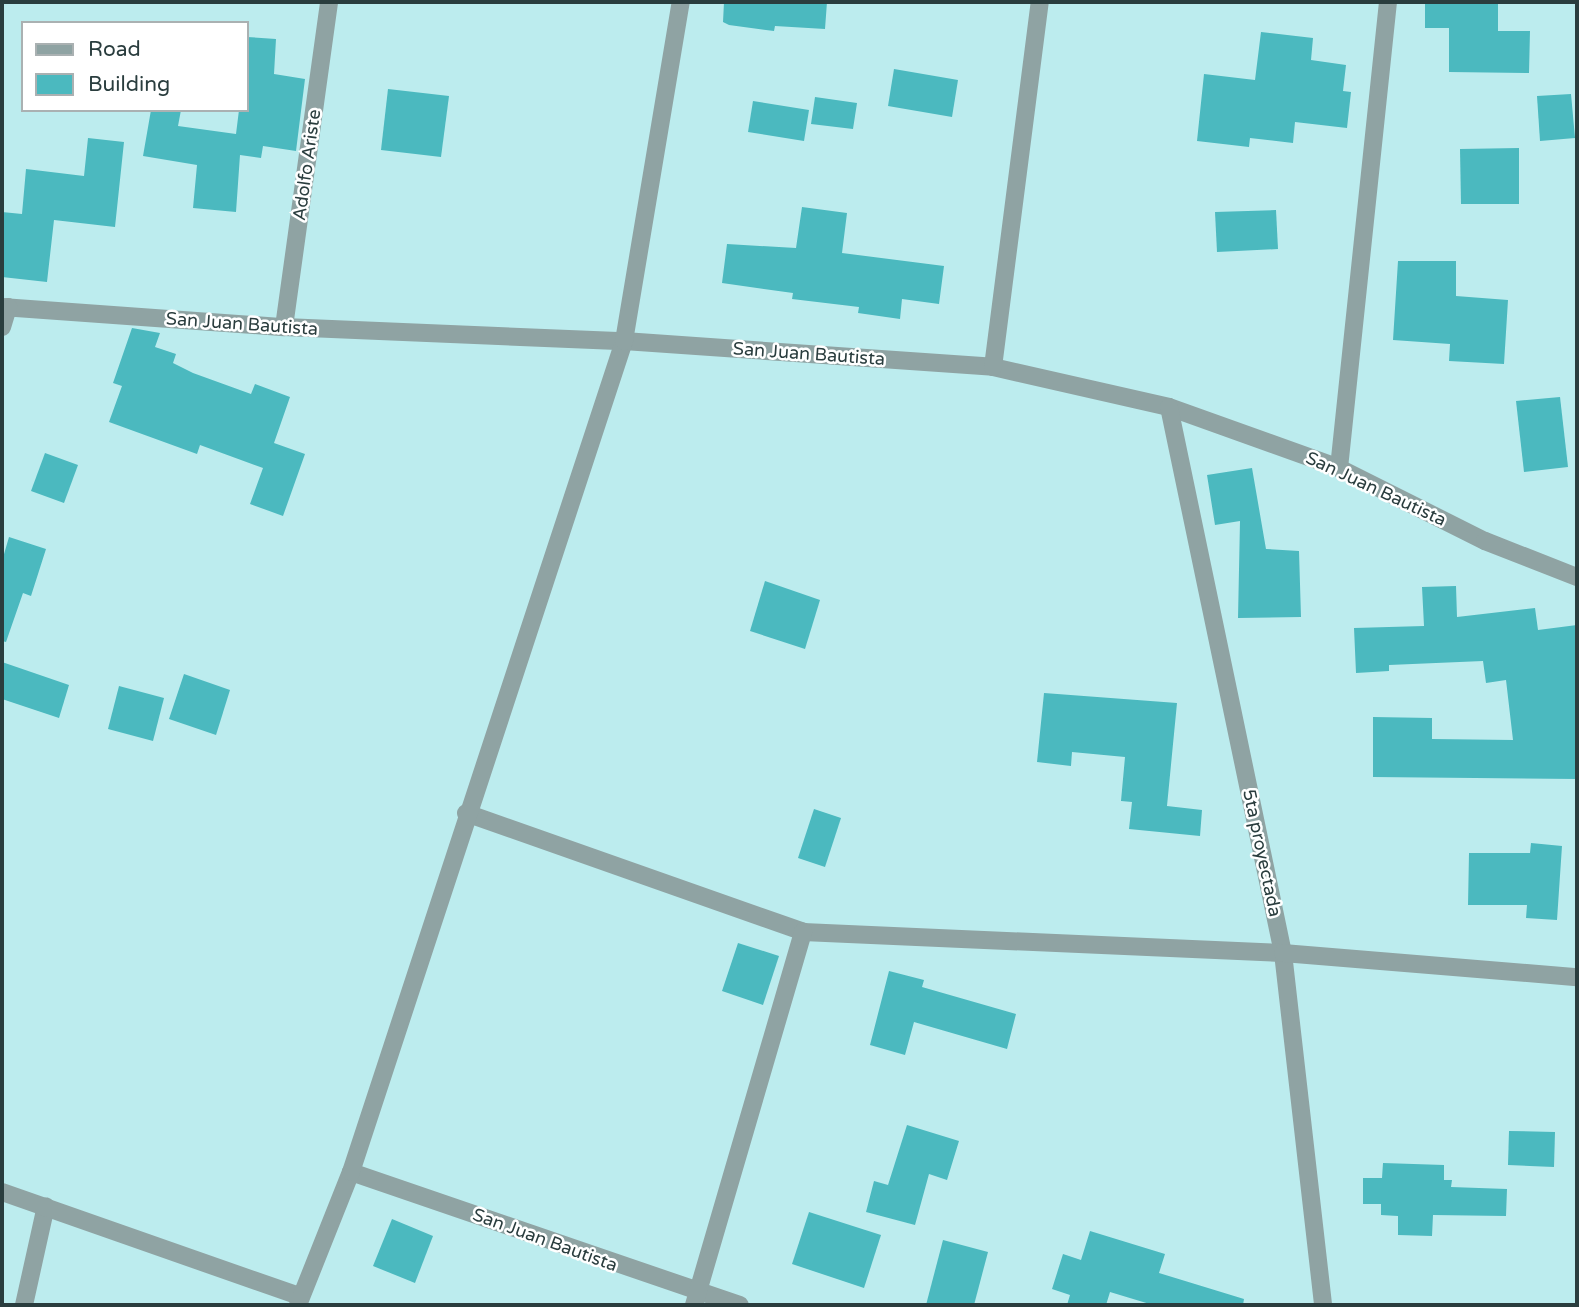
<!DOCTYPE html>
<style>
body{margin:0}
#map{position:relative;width:1579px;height:1307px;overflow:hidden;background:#bcecee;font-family:"Varela Round",sans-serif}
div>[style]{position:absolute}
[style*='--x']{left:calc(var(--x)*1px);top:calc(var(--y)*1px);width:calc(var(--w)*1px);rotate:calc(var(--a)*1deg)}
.building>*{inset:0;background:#4bb9bf}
.lane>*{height:18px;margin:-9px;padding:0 9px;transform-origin:9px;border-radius:9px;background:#8fa3a3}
.street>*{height:18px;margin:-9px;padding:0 9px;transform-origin:9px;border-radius:9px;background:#8fa3a3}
span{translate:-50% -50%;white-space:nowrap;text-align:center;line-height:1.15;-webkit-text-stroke:5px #fff;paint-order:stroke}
.street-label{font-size:18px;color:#2a3d3e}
.frame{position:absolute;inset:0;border:4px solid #2a3d3e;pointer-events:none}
.legend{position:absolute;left:21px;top:21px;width:228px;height:91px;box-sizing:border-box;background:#fff;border:2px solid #aab1b2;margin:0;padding:9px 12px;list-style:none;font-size:21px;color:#2a3d3e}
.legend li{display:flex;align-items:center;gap:14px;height:35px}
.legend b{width:35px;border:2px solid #aab1b2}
</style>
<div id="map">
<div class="building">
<i style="clip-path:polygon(724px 2px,827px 2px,825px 29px,775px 26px,774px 31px,729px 25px,723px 22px)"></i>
<i style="clip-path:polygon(1425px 2px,1498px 2px,1498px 31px,1530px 31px,1529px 73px,1449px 72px,1449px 28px,1425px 28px)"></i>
<i style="clip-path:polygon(1261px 32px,1313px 38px,1311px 60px,1346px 65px,1343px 91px,1351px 92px,1347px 128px,1295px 122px,1293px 143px,1250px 138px,1249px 147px,1197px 141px,1204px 74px,1255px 80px)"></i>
<i style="clip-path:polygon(247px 37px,276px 39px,274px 74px,305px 79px,296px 151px,263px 146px,261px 158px,240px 155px,236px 212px,193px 208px,197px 165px,143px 156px,151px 110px,181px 110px,178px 126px,236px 134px,239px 110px,247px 110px)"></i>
<i style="clip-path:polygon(894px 69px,958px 80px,952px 117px,888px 106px)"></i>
<i style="clip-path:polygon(388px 89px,449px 96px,441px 157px,381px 150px)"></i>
<i style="clip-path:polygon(1571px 94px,1575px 138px,1540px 141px,1537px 96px)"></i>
<i style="clip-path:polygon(815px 97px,857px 103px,853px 129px,811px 124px)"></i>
<i style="clip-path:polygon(753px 101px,809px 110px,804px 141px,748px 132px)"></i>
<i style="clip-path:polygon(88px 138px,124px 142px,115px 227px,54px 220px,47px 282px,2px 277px,2px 212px,22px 214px,26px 169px,84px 176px)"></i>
<i style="clip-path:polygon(1519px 148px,1519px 204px,1461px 204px,1460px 149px)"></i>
<i style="clip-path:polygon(802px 207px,847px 213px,842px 253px,944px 266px,939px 304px,902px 299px,900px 319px,858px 313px,859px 307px,792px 299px,793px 293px,722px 283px,727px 244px,796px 248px)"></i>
<i style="clip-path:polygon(1276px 210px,1278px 249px,1217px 252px,1215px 212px)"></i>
<i style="clip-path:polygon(1398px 261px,1456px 261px,1456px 296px,1508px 300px,1504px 364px,1449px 361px,1450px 344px,1393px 340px)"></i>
<i style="clip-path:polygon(132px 328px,160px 333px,155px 347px,176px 354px,173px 363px,193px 373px,251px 394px,255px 384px,290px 397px,274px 443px,305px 454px,283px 516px,250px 504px,263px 468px,200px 445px,197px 454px,109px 422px,122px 386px,113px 383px)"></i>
<i style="clip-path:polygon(1560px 397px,1568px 467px,1524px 472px,1516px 401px)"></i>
<i style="clip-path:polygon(45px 453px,78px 465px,64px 503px,31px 491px)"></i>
<i style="clip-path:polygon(1252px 468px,1266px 549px,1299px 551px,1301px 617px,1238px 618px,1240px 521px,1215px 525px,1207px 475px)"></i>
<i style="clip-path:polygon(9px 537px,46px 549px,31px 596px,23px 593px,6px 642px,2px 641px,2px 561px)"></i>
<i style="clip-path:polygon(765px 581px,820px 600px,805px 649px,750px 631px)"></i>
<i style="clip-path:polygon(1456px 586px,1457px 617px,1535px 608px,1538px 630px,1577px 625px,1577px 779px,1373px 777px,1373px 717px,1432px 718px,1432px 739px,1513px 740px,1506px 680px,1486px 683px,1483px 661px,1389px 665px,1389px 671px,1356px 673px,1354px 628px,1424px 626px,1422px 587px)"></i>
<i style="clip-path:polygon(2px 662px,69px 685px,59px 718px,2px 699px)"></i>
<i style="clip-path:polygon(184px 674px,230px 690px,216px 735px,169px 719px)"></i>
<i style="clip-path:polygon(119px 686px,164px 698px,153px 741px,108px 729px)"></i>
<i style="clip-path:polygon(1044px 693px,1177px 703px,1167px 806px,1202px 810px,1200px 836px,1129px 829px,1132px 802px,1121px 801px,1125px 757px,1072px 752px,1071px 766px,1037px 762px)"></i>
<i style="clip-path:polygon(814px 809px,841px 818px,825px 867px,798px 858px)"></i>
<i style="clip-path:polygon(1531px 843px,1562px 846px,1557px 920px,1526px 918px,1527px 905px,1468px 905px,1469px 853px,1530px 853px)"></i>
<i style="clip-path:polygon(738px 943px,779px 956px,763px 1005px,722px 991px)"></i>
<i style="clip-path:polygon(889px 971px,924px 980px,922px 987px,1016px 1014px,1007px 1049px,914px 1022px,905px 1055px,870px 1045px)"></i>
<i style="clip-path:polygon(907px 1125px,959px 1141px,947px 1180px,929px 1174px,915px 1225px,866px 1212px,874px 1181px,888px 1185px)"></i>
<i style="clip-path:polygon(1509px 1131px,1555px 1132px,1554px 1167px,1508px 1165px)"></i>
<i style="clip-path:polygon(1383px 1163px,1444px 1165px,1444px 1180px,1452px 1180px,1451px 1187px,1507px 1189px,1506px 1216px,1433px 1215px,1432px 1236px,1398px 1235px,1398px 1216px,1381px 1215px,1381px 1204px,1363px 1204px,1363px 1178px,1382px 1178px)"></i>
<i style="clip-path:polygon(809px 1212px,881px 1235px,864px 1288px,792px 1264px)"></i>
<i style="clip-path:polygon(392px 1219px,433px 1236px,415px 1283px,373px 1266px)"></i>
<i style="clip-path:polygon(1090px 1231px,1165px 1254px,1159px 1273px,1244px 1299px,1243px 1305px,1153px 1305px,1110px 1292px,1106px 1305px,1067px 1305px,1070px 1295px,1052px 1289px,1063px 1254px,1081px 1260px)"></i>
<i style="clip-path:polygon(943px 1240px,988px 1252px,974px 1305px,926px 1305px)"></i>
</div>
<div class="lane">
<i style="--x:24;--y:1305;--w:101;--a:-77.5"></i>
</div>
<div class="street">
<i style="--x:2;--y:307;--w:283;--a:4.1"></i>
<i style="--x:284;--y:327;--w:340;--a:2.4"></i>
<i style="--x:624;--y:341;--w:370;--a:4"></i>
<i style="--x:993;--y:367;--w:180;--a:12.8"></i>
<i style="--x:1169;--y:407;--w:181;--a:19.7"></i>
<i style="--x:1339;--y:468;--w:163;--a:26.6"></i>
<i style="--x:1485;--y:541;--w:99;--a:21.4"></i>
<i style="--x:2;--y:327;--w:21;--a:-73"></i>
<i style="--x:284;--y:327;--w:328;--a:-82.1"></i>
<i style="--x:993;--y:367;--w:368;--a:-82.7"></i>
<i style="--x:1169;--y:407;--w:558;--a:78.21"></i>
<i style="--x:1283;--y:953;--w:354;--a:83.5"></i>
<i style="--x:1339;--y:468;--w:469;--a:-84"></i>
<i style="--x:466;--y:813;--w:357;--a:19.4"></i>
<i style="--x:803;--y:932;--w:480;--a:2.5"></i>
<i style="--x:1283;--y:953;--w:295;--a:4.7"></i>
<i style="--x:351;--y:1172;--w:411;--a:18.9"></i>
<i style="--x:2;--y:1192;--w:315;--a:19.3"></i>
<i style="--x:298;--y:1305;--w:143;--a:-68.3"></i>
<i style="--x:351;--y:1172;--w:875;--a:-71.81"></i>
<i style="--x:624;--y:341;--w:344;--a:-80.5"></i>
<i style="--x:694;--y:1305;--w:389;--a:-73.7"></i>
</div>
<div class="street-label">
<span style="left:307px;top:165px;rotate:-82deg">Adolfo Ariste</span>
<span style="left:242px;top:324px;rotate:4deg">San Juan Bautista</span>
<span style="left:809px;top:354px;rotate:4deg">San Juan Bautista</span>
<span style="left:1376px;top:489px;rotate:25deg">San Juan Bautista</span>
<span style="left:1262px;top:853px;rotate:78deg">5ta proyectada</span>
<span style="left:545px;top:1240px;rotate:20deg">San Juan Bautista</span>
</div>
<div class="frame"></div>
<ul class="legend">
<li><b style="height:9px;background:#8fa3a3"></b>Road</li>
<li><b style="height:19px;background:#4bb9bf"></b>Building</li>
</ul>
</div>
